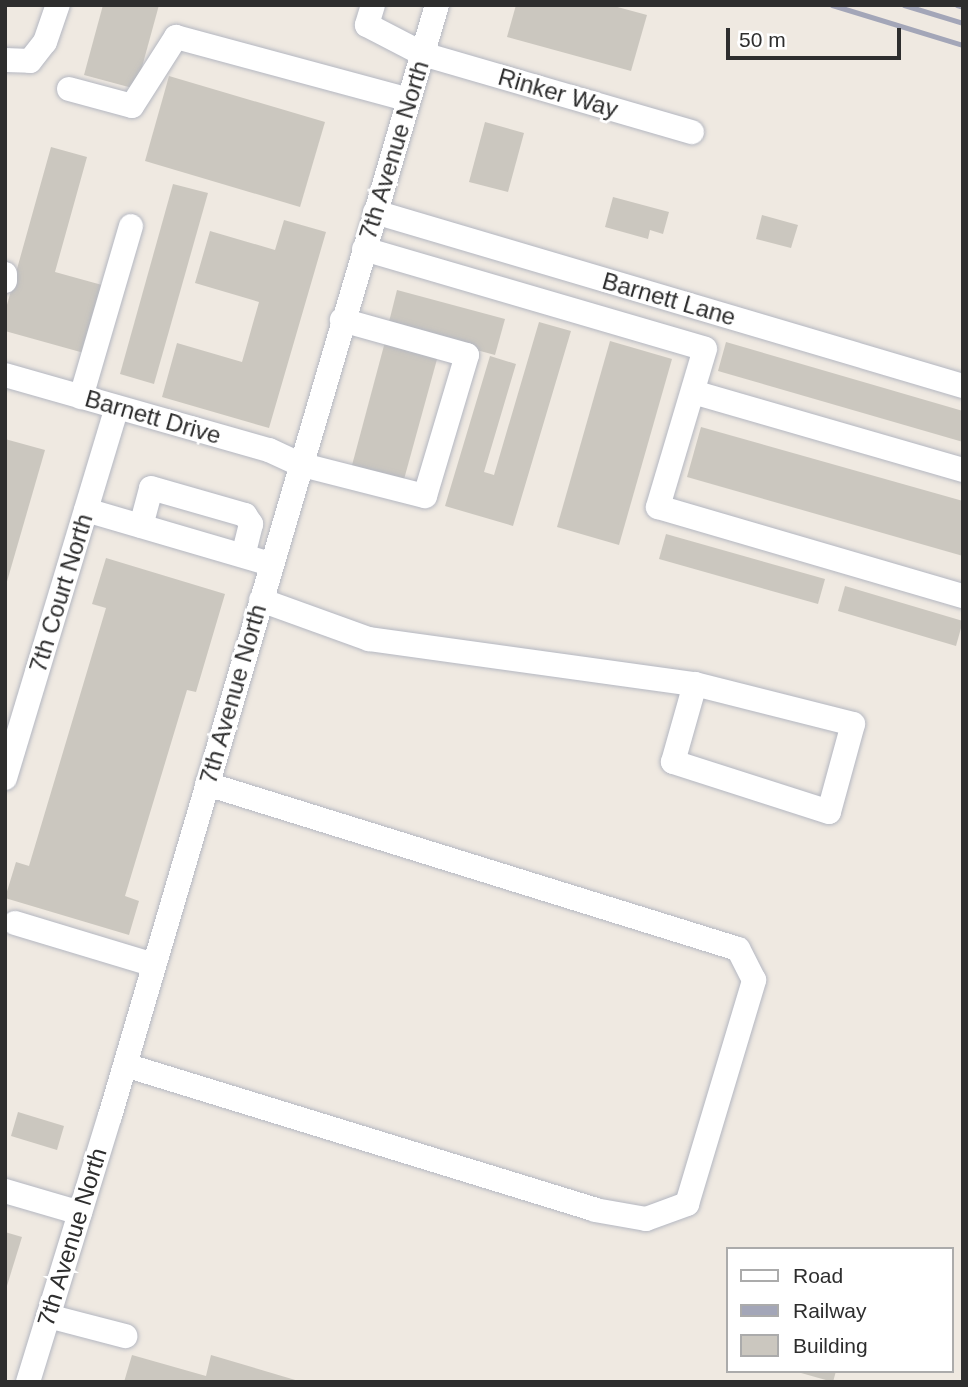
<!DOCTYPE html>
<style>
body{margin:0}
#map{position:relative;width:968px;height:1387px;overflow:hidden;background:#efe9e1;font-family:Arial,sans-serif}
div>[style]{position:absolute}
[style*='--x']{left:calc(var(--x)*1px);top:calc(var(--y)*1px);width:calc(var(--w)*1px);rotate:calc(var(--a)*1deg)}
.building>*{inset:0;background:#cbc7bf}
.roads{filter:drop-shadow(0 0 2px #b4b7c1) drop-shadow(0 0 2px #b4b7c1)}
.minor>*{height:24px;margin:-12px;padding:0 12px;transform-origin:12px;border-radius:12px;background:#fff}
.rail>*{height:5px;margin:-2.5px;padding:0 2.5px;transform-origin:2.5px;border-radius:2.5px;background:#a3a6b8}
span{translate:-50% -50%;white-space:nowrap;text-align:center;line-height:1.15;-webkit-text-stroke:6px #fff;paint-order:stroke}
.street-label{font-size:24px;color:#2e2e2e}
.frame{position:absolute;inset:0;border:7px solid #2e2e2e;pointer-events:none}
.legend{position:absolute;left:726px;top:1247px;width:228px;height:126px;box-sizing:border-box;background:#fff;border:2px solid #ababab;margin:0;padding:9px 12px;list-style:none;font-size:21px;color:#2e2e2e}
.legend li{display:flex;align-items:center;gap:14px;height:35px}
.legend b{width:35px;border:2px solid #ababab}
.scale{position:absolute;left:726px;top:28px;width:175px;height:32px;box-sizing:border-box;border:4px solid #2e2e2e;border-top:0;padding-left:9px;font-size:21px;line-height:24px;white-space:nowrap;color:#2e2e2e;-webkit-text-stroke:5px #fff;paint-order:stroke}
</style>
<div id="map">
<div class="building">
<i style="clip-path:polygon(103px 5px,159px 5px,136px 89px,84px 75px)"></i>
<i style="clip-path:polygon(516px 5px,610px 5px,647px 15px,631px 71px,507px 37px)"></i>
<i style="clip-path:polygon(169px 76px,325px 122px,300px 207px,145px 161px)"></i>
<i style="clip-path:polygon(485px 122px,524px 133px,508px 192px,469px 182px)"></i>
<i style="clip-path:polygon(51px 147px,87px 157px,55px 272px,102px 285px,84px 353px,5px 331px,5px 312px)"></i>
<i style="clip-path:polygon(173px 184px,208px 193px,154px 384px,120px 374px)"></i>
<i style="clip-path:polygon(613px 197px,669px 212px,663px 234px,650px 230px,648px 239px,605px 227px)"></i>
<i style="clip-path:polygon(762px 215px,798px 225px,791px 248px,756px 239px)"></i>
<i style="clip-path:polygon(284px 220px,326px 232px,269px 428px,162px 397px,177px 343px,242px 362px,259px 302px,195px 283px,210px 231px,275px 250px)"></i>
<i style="clip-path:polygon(397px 290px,505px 319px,495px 355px,388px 326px)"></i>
<i style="clip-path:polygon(539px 322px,571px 331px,513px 526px,445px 506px,490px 356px,516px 364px,484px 472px,494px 475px)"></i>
<i style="clip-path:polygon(386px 338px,439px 352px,403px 483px,351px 469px)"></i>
<i style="clip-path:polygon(610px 341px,672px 359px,619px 545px,557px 527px)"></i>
<i style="clip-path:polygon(726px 342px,963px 411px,963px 442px,718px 371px)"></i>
<i style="clip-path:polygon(701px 427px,963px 501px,963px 556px,687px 477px)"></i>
<i style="clip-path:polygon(5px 439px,45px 450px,6px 585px,5px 585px)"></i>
<i style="clip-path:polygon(666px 534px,825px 579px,818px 604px,659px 559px)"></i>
<i style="clip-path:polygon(106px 558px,225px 594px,196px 692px,187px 690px,125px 896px,139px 901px,129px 935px,5px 898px,16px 862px,29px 866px,106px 608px,92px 604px)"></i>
<i style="clip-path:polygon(845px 586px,963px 621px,956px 646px,838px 611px)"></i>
<i style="clip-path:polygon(18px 1112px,64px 1126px,57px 1150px,11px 1136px)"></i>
<i style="clip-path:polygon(5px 1232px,22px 1237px,6px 1289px,5px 1289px)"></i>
<i style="clip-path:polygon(132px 1355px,206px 1376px,211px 1355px,302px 1382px,124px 1382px)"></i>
<i style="clip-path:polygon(794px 1371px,836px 1371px,833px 1382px)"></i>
</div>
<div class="roads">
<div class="minor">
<i style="--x:373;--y:5;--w:21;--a:107"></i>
<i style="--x:367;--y:25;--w:63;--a:27.4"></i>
<i style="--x:423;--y:54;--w:280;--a:16.2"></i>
<i style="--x:5;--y:60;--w:25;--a:2"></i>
<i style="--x:30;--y:61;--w:24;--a:-52"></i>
<i style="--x:45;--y:42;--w:39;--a:-71"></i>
<i style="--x:69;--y:89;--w:65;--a:15.1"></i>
<i style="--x:132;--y:106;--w:82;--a:-57.5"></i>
<i style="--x:176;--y:37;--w:241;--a:15.1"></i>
<i style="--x:375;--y:212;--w:613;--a:16.48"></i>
<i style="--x:364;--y:249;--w:355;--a:16.3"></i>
<i style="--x:705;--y:349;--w:165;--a:106.6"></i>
<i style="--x:658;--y:507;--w:318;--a:16.3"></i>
<i style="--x:5;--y:274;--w:7;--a:90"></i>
<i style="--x:5;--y:375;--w:274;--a:15.9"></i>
<i style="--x:269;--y:450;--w:33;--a:25"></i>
<i style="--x:299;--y:464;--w:130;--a:14.3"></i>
<i style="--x:425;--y:496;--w:147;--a:-73.4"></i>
<i style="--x:467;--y:355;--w:130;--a:-164.4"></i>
<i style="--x:693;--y:392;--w:281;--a:16.1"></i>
<i style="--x:81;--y:397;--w:178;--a:-73.7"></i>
<i style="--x:86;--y:510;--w:193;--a:16.3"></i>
<i style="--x:141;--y:526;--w:39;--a:-75"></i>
<i style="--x:151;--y:488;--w:98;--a:16"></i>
<i style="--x:245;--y:515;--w:11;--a:56"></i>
<i style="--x:251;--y:524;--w:32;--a:104"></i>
<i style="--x:261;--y:600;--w:115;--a:19.9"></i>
<i style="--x:369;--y:639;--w:329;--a:7.9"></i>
<i style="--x:695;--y:684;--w:163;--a:14.2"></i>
<i style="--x:853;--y:724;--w:91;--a:105.3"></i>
<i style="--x:829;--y:812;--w:164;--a:-162.2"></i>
<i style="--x:673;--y:762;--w:81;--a:-74.2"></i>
<i style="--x:5;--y:778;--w:387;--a:-73.2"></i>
<i style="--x:15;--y:923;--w:145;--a:16.8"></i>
<i style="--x:125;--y:1065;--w:492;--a:17.1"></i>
<i style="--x:595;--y:1210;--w:52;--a:10"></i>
<i style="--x:646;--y:1219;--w:44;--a:-20.1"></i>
<i style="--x:687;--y:1204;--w:234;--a:-73.3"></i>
<i style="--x:754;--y:980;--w:35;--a:-117"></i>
<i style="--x:738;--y:949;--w:556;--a:-162.74"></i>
<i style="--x:5;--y:1191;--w:78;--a:16.3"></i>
<i style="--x:48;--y:1316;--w:80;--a:14.6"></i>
<i style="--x:28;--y:1382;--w:278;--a:-72.9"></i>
<i style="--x:110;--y:1116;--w:1158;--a:-73.6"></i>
</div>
</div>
<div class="rail">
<i style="--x:832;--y:5;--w:137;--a:17"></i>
<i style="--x:904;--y:5;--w:62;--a:17"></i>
<i style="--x:957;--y:5;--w:6;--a:18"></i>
</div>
<div class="street-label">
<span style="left:558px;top:93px;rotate:16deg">Rinker Way</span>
<span style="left:394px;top:150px;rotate:-73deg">7th Avenue North</span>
<span style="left:669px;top:299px;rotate:16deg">Barnett Lane</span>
<span style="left:153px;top:417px;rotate:16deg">Barnett Drive</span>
<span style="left:61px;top:593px;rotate:-73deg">7th Court North</span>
<span style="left:233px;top:694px;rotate:-74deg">7th Avenue North</span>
<span style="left:72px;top:1237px;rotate:-73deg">7th Avenue North</span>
</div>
<div class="frame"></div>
<ul class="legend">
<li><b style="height:9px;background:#fff"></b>Road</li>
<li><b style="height:9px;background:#a3a6b8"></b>Railway</li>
<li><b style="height:19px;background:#cbc7bf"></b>Building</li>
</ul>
<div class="scale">50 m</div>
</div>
